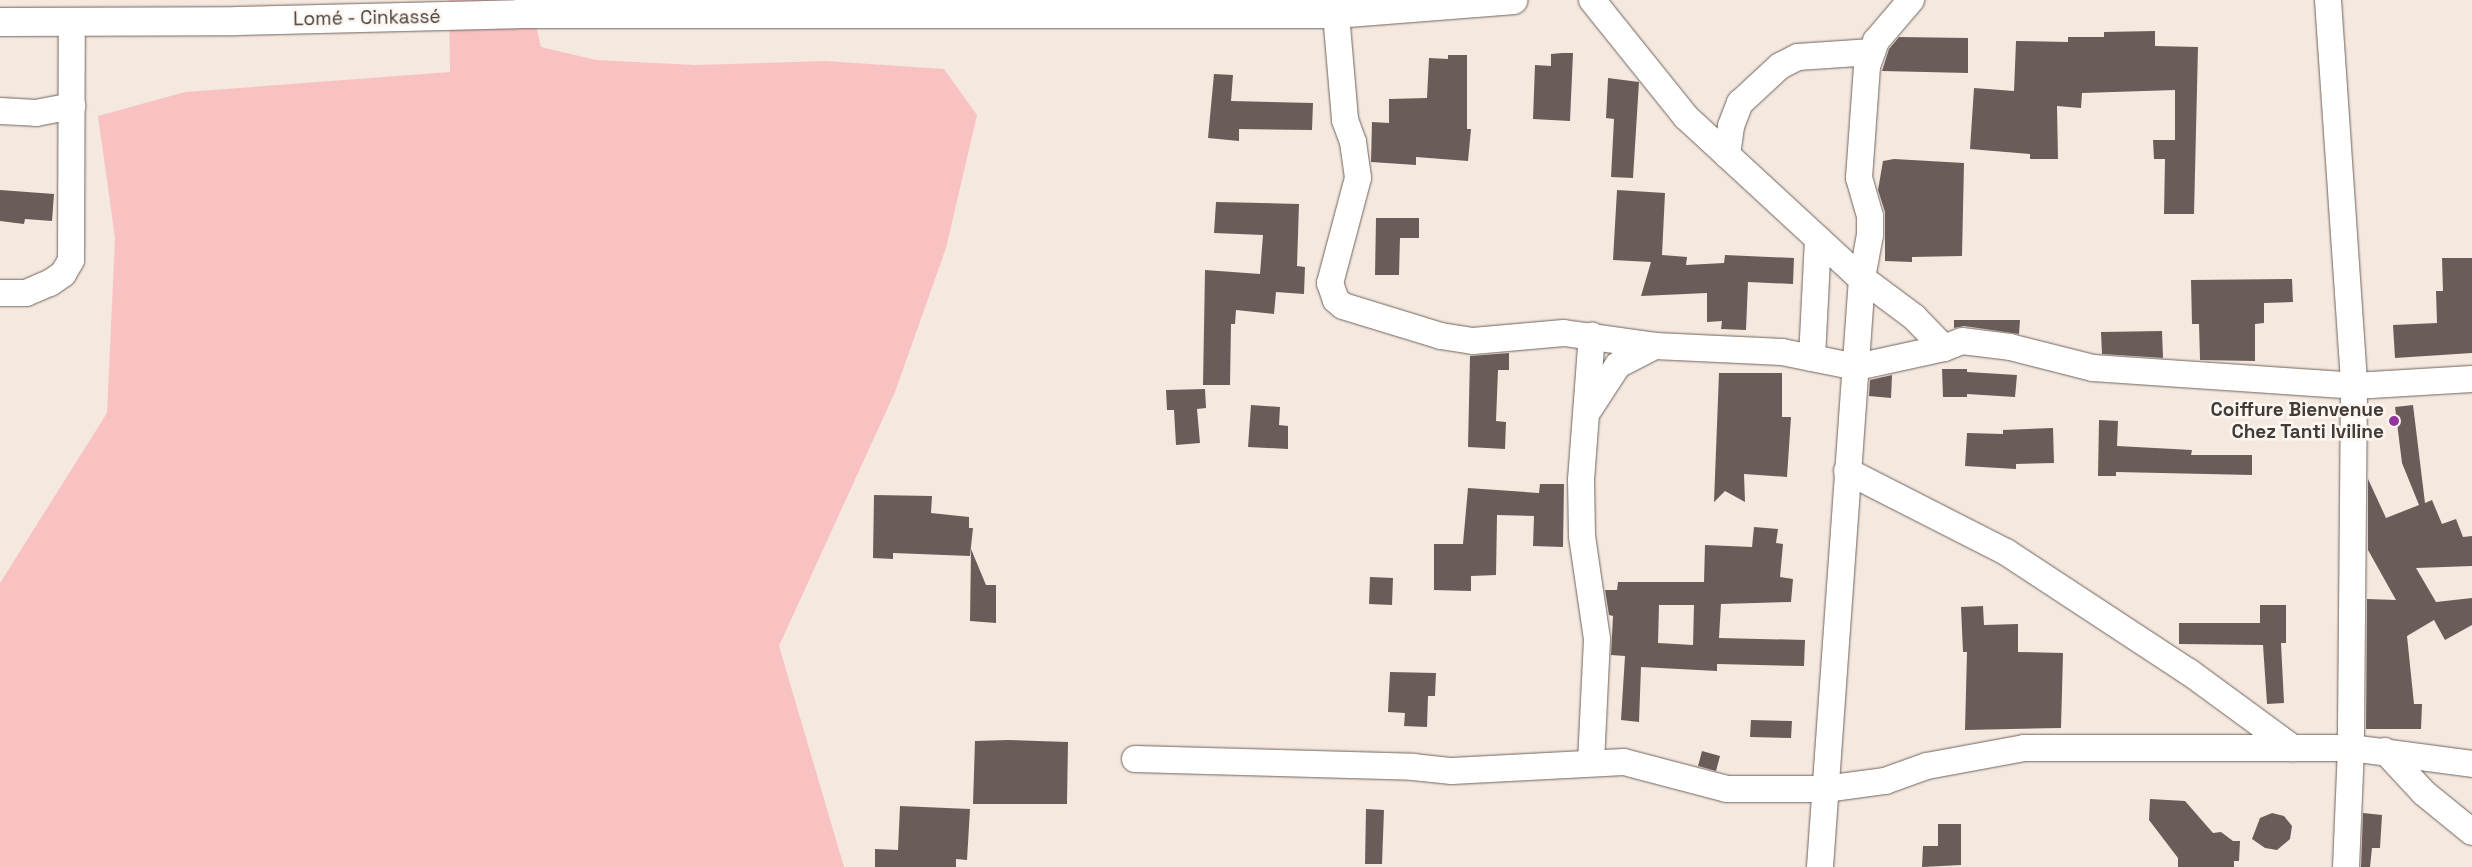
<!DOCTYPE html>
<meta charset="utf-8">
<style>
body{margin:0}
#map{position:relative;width:2472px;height:867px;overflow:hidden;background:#f4e8df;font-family:"Space Grotesk",sans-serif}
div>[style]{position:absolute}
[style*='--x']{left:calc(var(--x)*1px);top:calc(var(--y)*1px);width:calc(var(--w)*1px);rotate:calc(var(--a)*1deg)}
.green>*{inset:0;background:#f9c2c2}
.building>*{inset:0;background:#6a5d59}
.roads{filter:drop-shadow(0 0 1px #6f645d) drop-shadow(0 0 1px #6f645d)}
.minor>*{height:26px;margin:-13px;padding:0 13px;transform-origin:13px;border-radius:13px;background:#fff}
.trunk>*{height:28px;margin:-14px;padding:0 14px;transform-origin:14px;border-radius:14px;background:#fff}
.dots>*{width:14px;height:14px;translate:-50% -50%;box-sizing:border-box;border:2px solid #fef6f1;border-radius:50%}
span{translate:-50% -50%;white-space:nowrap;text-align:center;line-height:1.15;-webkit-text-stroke:5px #fef6f1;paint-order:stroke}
.street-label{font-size:19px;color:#413c38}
.poi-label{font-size:19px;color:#413c38;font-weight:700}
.right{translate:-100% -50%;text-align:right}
</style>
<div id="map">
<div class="green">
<i style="clip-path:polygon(449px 0,530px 0,541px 47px,596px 60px,695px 65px,825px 61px,944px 69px,977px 115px,946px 248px,895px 392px,779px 646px,844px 867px,0 867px,0 583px,107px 413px,115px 238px,98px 116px,185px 92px,450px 72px)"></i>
</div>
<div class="building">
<i style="clip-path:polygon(2155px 31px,2155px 46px,2198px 47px,2194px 214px,2164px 214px,2165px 159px,2154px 159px,2153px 140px,2175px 140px,2175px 90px,2082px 93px,2081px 108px,2057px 106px,2058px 159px,2030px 159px,2030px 154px,1970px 149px,1974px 88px,2014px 91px,2016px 41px,2068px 42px,2068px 37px,2104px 37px,2104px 32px)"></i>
<i style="clip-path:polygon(1899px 37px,1968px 38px,1968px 73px,1882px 71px,1889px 49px)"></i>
<i style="clip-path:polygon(1562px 53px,1573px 53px,1570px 121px,1533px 119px,1535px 65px,1551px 66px,1551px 54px)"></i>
<i style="clip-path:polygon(1448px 55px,1467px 55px,1467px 129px,1471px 129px,1468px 161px,1416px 157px,1416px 165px,1371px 162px,1372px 122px,1389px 123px,1389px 99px,1427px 98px,1429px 58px,1448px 59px)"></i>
<i style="clip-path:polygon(1214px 74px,1233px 75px,1231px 101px,1313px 103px,1312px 130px,1239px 129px,1239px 141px,1208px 138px)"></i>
<i style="clip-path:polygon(1608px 78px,1639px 82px,1633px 178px,1611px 177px,1614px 119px,1606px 118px)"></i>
<i style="clip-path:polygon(1894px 159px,1964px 163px,1962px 256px,1912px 257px,1912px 262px,1885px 261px,1885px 212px,1878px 190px,1883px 161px)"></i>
<i style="clip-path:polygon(0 190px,54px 194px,52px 221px,25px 219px,24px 224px,0 221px)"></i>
<i style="clip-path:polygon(1617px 190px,1665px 193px,1662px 255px,1687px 257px,1686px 265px,1724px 263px,1725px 255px,1794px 258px,1793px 284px,1748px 282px,1746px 330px,1721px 329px,1722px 321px,1707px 322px,1707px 293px,1641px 296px,1651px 262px,1613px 260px)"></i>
<i style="clip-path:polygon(1216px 202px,1299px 204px,1297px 266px,1305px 267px,1304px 294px,1276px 292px,1274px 314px,1236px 310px,1235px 324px,1231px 324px,1230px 385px,1203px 385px,1205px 270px,1260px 274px,1263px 235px,1214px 233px)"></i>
<i style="clip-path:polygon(1376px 218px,1419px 218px,1419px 238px,1400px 238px,1399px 275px,1375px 275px)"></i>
<i style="clip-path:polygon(2442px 258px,2472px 258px,2472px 353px,2395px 358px,2393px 325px,2437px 323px,2436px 291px,2443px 291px)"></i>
<i style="clip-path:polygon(2292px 279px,2293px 302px,2264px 303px,2264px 323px,2255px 324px,2255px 361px,2200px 360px,2199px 324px,2192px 324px,2191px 280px)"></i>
<i style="clip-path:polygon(1954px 320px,2020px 320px,2019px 334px,1964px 326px,1954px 328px)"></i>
<i style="clip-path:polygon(2162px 331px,2163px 358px,2102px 354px,2101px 332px)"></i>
<i style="clip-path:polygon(1509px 353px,1509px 370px,1498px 370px,1496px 421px,1506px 422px,1505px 449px,1468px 447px,1470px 356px)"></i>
<i style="clip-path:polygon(1942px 369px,1967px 369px,1967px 372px,2017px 375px,2015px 397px,1967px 394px,1967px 397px,1943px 397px)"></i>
<i style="clip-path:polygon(1719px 373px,1782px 373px,1782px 417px,1791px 417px,1787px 477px,1744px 474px,1745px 502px,1725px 491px,1714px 502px)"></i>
<i style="clip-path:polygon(1892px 375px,1891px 398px,1869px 396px,1870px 380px)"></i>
<i style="clip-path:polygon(1205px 389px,1206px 408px,1197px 409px,1200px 443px,1176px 445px,1174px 410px,1167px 410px,1166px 390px)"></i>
<i style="clip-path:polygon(1251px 405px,1280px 407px,1279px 425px,1288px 426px,1288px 449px,1248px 447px)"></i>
<i style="clip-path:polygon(2413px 405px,2425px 503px,2432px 500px,2442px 524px,2456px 519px,2463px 537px,2472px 536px,2472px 566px,2416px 568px,2436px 602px,2472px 598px,2472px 625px,2445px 640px,2434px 620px,2407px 636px,2414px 704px,2422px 704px,2421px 729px,2366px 729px,2367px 599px,2396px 600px,2368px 550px,2368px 479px,2386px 518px,2419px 505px,2402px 463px,2395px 407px)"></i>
<i style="clip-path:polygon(2099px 420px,2118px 421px,2117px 446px,2192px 450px,2191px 455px,2252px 455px,2252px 475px,2116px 472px,2116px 476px,2098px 476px)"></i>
<i style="clip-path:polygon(2053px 428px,2054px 463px,2016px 464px,2016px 469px,1965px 466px,1967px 433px,2003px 434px,2003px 430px)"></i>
<i style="clip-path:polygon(1540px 484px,1564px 484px,1563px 547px,1533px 546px,1534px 516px,1497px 515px,1496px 575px,1471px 576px,1471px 591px,1434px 590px,1434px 544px,1463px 544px,1468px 488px,1539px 493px)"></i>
<i style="clip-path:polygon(874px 495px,932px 496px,931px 513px,969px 517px,969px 528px,973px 528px,970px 556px,893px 553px,893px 559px,873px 558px)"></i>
<i style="clip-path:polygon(evenodd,1754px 527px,1778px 529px,1776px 543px,1783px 544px,1780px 577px,1793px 579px,1791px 602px,1721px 604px,1719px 638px,1805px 640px,1804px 666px,1717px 664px,1717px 671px,1641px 667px,1639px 722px,1621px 720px,1625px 656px,1611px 655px,1613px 616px,1609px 615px,1605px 590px,1617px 590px,1618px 582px,1704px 582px,1705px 545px,1752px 547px,1754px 527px,1659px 605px,1694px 605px,1693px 645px,1658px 643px,1659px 605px)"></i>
<i style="clip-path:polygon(971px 549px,986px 585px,996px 585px,996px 623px,970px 621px)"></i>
<i style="clip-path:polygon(1370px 577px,1393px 578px,1392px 605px,1369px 604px)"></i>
<i style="clip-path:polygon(2260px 605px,2286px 605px,2286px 643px,2281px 643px,2284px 703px,2267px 704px,2263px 645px,2179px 644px,2179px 623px,2260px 623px)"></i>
<i style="clip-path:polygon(1983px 606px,1984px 625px,2018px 624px,2018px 652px,2063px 653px,2061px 728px,1965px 730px,1967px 652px,1963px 652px,1961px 607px)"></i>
<i style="clip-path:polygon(1390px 672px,1436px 673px,1435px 696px,1428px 696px,1427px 727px,1404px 726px,1405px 713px,1388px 712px)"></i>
<i style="clip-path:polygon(1751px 720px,1792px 721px,1791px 738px,1750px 737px)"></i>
<i style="clip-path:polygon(1008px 740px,1068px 742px,1067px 804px,973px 804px,975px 741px)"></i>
<i style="clip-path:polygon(1702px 751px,1720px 756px,1716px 771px,1698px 766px)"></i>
<i style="clip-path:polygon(2150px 799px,2185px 801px,2213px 833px,2221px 832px,2233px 841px,2240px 841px,2239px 861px,2234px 861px,2234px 867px,2178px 867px,2178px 858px,2149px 820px)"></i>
<i style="clip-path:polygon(900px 806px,970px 809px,967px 860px,956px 859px,956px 867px,875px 867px,875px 849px,898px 850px)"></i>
<i style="clip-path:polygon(1366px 809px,1384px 810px,1382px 864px,1365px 864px)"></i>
<i style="clip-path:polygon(2272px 813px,2284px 816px,2292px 826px,2290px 839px,2277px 850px,2265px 848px,2252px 839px,2260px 818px)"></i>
<i style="clip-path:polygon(2363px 813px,2382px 815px,2380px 848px,2372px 848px,2370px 867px,2361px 867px)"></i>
<i style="clip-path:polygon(1938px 824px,1961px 824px,1961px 865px,1922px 867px,1923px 846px,1938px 846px)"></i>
</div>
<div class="roads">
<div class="minor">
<i style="--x:1592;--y:0;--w:150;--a:51.2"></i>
<i style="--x:1686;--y:117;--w:230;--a:42.7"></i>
<i style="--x:1855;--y:273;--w:74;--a:36.7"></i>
<i style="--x:1914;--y:317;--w:43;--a:45.9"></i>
<i style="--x:1944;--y:348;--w:19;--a:-21"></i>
<i style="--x:1962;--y:341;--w:48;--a:7.1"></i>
<i style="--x:2010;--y:347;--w:86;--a:14.2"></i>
<i style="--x:2093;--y:368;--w:262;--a:3.9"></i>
<i style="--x:2354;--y:386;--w:118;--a:-3.4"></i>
<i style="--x:2328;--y:0;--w:387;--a:86.1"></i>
<i style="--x:2354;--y:386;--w:362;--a:90.5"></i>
<i style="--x:2351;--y:748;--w:119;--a:92.4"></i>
<i style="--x:1336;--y:14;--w:106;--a:85.1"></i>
<i style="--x:1345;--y:120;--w:23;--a:70"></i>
<i style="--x:1353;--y:142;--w:36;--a:82"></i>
<i style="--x:1358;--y:178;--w:109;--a:104.9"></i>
<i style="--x:1330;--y:283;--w:18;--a:71"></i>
<i style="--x:1336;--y:300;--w:9;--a:41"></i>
<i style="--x:1343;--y:306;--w:102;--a:17"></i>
<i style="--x:1441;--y:336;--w:32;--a:9"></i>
<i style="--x:1473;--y:341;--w:91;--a:-5"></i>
<i style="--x:1564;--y:333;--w:92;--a:8.1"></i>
<i style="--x:1655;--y:346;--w:127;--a:2.7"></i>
<i style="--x:1782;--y:352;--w:76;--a:11.3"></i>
<i style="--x:1857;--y:367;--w:89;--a:-12.3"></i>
<i style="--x:0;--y:111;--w:36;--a:3"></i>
<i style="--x:36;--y:113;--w:37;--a:-11"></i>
<i style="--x:1727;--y:155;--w:29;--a:-82"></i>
<i style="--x:1731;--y:126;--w:25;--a:-69"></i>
<i style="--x:1740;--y:103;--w:54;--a:-42.8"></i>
<i style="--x:1780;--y:66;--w:20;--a:-27"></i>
<i style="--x:1798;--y:57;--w:74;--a:-3.9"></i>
<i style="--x:0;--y:293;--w:26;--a:0"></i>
<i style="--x:26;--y:293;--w:26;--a:-23"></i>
<i style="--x:50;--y:283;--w:16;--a:-35"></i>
<i style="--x:63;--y:274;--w:16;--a:-60"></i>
<i style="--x:71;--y:260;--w:238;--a:-89.8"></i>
<i style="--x:1812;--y:358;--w:119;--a:-87.1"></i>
<i style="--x:1588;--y:411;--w:55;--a:-56.9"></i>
<i style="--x:1618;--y:365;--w:42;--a:-27.2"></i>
<i style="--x:1847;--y:471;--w:178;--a:27"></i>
<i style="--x:2006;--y:552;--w:219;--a:33.3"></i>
<i style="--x:2189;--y:672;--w:129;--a:36.2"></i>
<i style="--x:2385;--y:751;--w:57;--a:47.1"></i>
<i style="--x:2424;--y:793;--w:62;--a:39.1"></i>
<i style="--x:1135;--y:759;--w:278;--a:1.6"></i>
<i style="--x:1413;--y:767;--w:39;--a:6"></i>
<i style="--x:1452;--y:771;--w:172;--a:-3"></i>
<i style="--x:1624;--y:762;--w:106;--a:14.7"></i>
<i style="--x:1727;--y:789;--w:98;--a:0"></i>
<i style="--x:1825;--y:789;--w:61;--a:-7.6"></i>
<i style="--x:1885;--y:781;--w:45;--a:-19.7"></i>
<i style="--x:1927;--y:766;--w:99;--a:-10.5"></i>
<i style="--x:2024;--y:748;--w:327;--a:0"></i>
<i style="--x:2351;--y:748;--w:122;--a:7.5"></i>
<i style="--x:1591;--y:762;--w:123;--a:-87.2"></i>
<i style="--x:1597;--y:639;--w:104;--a:-98.3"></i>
<i style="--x:1582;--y:536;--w:56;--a:-91"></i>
<i style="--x:1581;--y:480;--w:145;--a:-85.7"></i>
<i style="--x:1820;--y:867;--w:590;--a:-85.92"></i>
<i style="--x:1862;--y:278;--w:44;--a:-79.5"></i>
<i style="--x:1870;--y:235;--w:19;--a:-90"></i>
<i style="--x:1870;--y:216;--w:40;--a:-106"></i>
<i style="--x:1859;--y:178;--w:112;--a:-85.9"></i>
<i style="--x:1867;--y:66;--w:27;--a:-70"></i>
<i style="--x:1876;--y:41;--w:54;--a:-49.5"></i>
</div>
<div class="trunk">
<i style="--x:0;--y:22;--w:237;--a:-0.2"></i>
<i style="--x:237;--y:21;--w:281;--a:-1.4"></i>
<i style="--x:518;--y:14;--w:818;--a:0"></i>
<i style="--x:1336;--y:14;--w:178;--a:-4.5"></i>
</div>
</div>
<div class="dots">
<i style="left:2394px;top:421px;background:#91349e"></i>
</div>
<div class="street-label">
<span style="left:367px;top:18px;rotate:-1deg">Lomé - Cinkassé</span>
</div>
<div class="poi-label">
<span class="right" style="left:2384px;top:421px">Coiffure Bienvenue<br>Chez Tanti Iviline</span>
</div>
</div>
